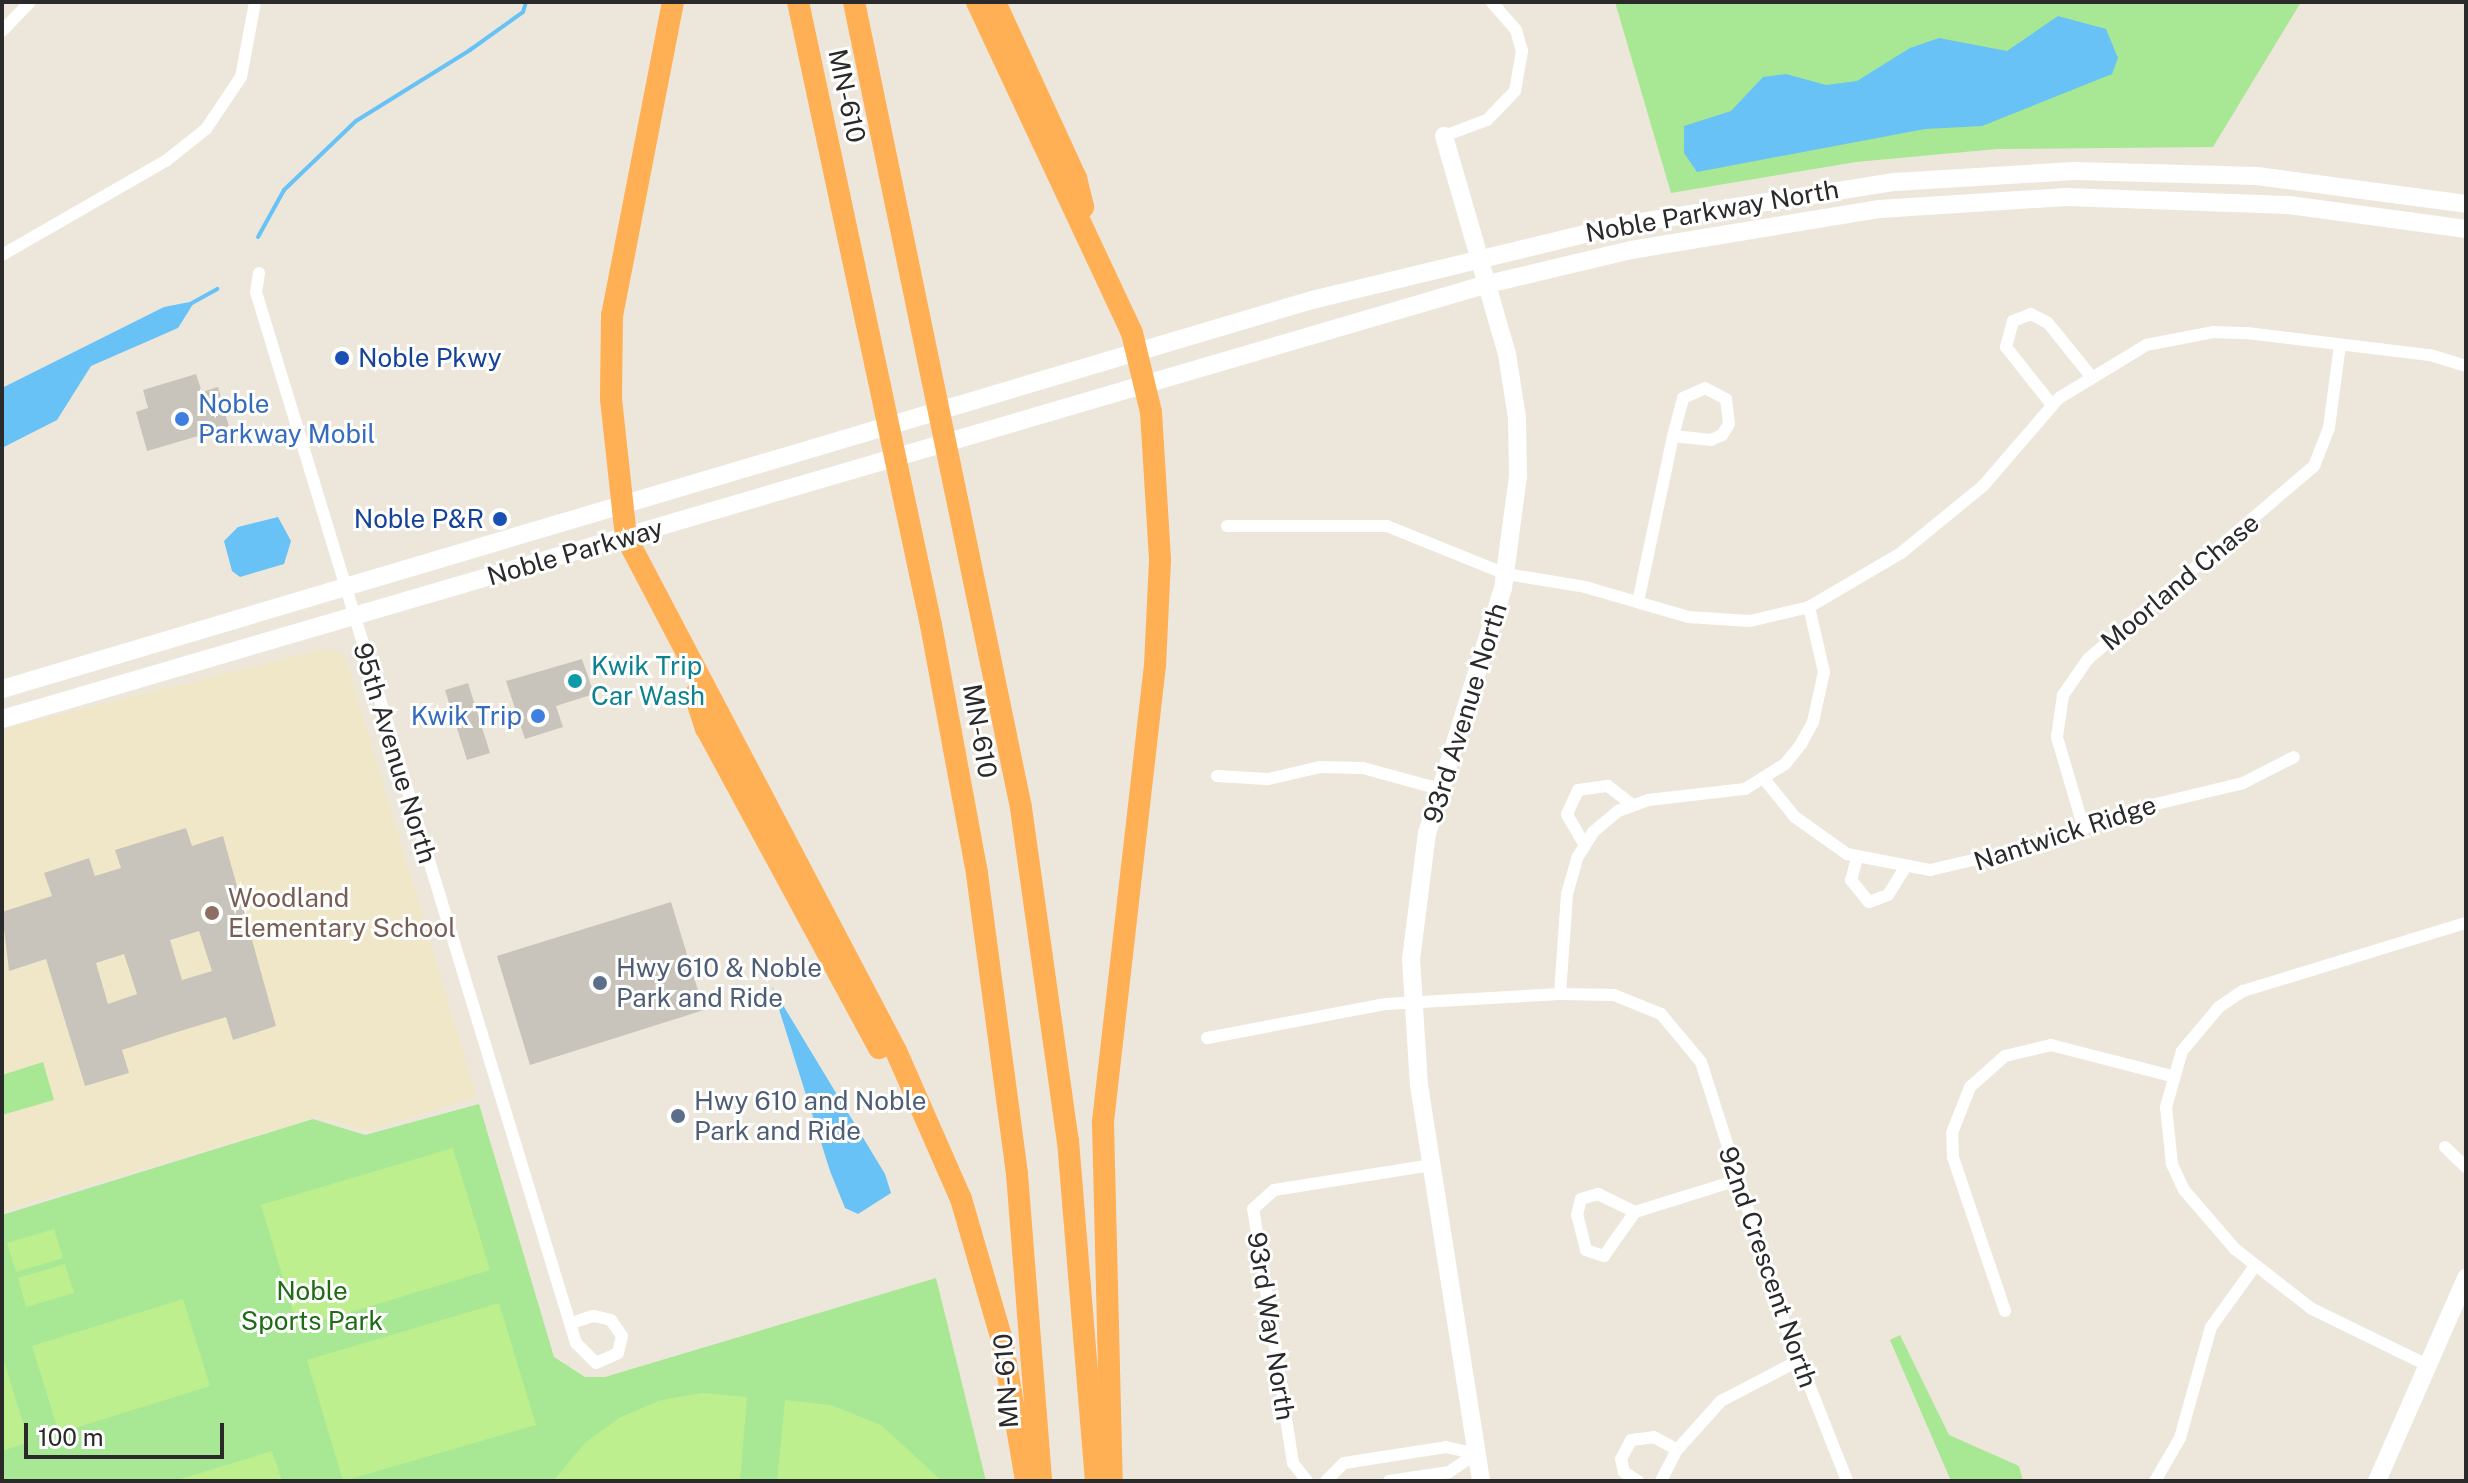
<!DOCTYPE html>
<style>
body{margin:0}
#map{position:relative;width:2468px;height:1483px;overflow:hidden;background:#ede7db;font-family:"Public Sans",sans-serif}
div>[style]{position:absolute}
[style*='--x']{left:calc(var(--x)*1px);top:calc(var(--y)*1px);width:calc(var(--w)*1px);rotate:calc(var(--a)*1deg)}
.education>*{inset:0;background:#f0e7c9}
.green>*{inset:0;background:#a8e794}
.pitch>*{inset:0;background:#bdef8f}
.water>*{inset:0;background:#68c2f5}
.stream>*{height:4px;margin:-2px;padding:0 2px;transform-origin:2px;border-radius:2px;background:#68c2f5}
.building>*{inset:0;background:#c8c4bb}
.street>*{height:12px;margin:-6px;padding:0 6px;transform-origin:6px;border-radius:6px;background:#fff}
.secondary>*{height:18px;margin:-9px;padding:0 9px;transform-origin:9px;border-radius:9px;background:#fff}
.highway>*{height:22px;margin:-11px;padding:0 11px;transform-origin:11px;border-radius:11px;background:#ffaf54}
.dots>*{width:22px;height:22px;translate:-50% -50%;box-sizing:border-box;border:4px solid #fff;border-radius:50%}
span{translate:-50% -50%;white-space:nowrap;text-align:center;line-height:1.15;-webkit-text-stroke:6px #fff;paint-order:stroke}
.street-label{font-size:26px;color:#2a2a2a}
.transit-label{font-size:26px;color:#164399}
.left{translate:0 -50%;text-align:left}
.right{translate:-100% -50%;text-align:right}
.shop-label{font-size:26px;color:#366cbe}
.culture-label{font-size:26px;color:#0d838f}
.education-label{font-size:26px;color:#785e54}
.service-label{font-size:26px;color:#4e5e75}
.park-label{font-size:26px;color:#1f6b16}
.frame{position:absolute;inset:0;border:4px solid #2a2a2a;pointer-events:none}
.scale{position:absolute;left:24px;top:1423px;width:200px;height:36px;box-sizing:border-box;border:4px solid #2a2a2a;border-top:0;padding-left:10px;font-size:24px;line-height:28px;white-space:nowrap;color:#2a2a2a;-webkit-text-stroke:6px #fff;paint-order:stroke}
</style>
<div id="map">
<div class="education">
<i style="clip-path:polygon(328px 648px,345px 656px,477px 1097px,367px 1131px,317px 1117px,2px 1211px,2px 729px)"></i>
</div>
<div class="green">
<i style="clip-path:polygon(1615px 2px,2301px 2px,2213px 147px,1997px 149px,1856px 162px,1671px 193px)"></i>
<i style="clip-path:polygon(43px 1062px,54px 1100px,2px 1115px,2px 1075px)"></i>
<i style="clip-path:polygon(479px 1104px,554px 1357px,585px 1377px,605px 1377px,936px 1278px,986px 1481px,2px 1481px,2px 1215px,313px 1119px,365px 1135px)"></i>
<i style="clip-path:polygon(1900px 1335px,1949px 1435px,2019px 1466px,2023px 1481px,1951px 1481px,1890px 1340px)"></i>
</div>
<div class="pitch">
<i style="clip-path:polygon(453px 1148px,490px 1270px,298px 1328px,261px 1205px)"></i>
<i style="clip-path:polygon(54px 1229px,63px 1258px,16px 1272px,7px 1243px)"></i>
<i style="clip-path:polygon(65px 1264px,74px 1293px,26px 1307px,18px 1278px)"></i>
<i style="clip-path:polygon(183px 1299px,210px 1386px,59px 1433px,32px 1346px)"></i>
<i style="clip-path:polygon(499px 1303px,536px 1425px,343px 1481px,307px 1360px)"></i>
<i style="clip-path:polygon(2px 1355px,29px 1442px,2px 1451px)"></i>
<i style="clip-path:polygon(702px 1393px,747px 1397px,740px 1481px,553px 1481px,585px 1443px,619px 1418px,661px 1400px)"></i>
<i style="clip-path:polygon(785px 1400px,831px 1405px,881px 1425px,942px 1481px,777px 1481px)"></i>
<i style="clip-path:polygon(272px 1451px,282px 1481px,174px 1481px)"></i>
</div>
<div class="water">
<i style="clip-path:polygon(2058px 16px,2106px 29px,2118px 58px,2112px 74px,1982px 126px,1925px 129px,1697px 172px,1684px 153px,1684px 126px,1731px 111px,1763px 77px,1786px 74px,1826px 85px,1857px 81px,1910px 48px,1939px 38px,2007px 51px)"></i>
<i style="clip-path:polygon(195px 301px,178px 328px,91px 366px,57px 420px,2px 448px,2px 388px,164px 307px)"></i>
<i style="clip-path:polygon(278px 517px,291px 541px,284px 564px,240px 577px,232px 571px,224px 541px,238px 527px)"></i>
<i style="clip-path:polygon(772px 987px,885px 1174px,891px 1193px,858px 1214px,845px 1208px,830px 1171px)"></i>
</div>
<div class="stream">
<i style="--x:258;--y:237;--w:54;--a:-61"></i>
<i style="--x:284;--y:190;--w:100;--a:-43.8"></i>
<i style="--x:356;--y:121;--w:134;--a:-31.9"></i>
<i style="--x:470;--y:50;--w:65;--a:-35.6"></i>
<i style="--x:523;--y:12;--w:10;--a:-73"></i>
<i style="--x:192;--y:303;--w:29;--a:-29"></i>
</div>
<div class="building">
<i style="clip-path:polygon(196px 374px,202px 392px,218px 387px,229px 427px,147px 451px,136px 412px,148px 408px,143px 390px)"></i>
<i style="clip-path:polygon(582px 659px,594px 694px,556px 706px,563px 727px,525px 739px,506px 681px)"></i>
<i style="clip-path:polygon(468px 683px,490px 753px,467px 760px,445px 690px)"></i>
<i style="clip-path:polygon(evenodd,186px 828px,192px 846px,223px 836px,276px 1026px,233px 1040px,226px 1017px,174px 1033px,122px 1050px,129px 1073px,85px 1086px,46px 959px,9px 971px,2px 912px,52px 896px,44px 873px,89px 858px,95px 876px,121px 868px,115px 850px,186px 828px,199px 931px,212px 971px,182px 980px,170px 940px,199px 931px,186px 828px,124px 954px,137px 994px,108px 1004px,96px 963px,124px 954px)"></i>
<i style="clip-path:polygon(671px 902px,704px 1010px,530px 1065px,497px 956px)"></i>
</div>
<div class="street">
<i style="--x:2;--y:31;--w:40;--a:-46"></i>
<i style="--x:1444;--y:136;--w:46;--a:-20.4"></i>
<i style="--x:1487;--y:120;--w:40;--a:-46"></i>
<i style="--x:1515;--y:91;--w:41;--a:-80.1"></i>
<i style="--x:1522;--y:51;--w:22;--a:-106"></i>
<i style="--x:1516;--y:30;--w:37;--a:-131"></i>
<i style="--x:2;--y:255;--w:190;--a:-29.9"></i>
<i style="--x:167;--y:160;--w:50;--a:-38.5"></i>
<i style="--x:206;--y:129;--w:63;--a:-56.1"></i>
<i style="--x:241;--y:77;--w:76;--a:-79.4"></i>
<i style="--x:259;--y:273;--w:19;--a:99"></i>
<i style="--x:256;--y:292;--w:1099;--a:73.07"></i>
<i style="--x:576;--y:1343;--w:28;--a:45"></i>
<i style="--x:596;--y:1363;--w:24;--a:-24"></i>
<i style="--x:618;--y:1353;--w:17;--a:-77"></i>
<i style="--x:622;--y:1336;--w:19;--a:-125"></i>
<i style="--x:611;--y:1320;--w:18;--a:-167"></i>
<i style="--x:593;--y:1316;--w:22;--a:162"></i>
<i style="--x:1705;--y:388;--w:24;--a:28"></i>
<i style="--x:1726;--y:399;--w:25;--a:83"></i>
<i style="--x:1729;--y:424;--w:13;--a:122"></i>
<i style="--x:1722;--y:435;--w:12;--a:156"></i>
<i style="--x:1711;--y:440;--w:38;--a:-174"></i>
<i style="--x:1673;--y:436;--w:39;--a:-75"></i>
<i style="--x:1683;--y:398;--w:24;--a:-24"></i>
<i style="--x:2052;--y:405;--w:74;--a:-128.4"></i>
<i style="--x:2006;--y:347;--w:27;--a:-75"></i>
<i style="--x:2013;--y:321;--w:19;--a:-21"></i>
<i style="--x:2031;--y:314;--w:19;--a:28"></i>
<i style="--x:2048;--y:323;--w:67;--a:51.1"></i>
<i style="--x:1227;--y:526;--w:160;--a:0"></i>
<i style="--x:1387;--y:526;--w:128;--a:22"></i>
<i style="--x:1506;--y:574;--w:80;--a:9.3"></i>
<i style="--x:1585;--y:587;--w:107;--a:16.2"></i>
<i style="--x:1688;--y:617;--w:62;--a:3.7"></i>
<i style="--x:1750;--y:621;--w:61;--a:-13.3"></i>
<i style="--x:1809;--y:607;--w:107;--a:-30.4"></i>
<i style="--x:1901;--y:553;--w:106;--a:-39.3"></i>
<i style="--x:1983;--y:486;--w:116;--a:-49.2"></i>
<i style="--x:2059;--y:398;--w:102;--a:-31.3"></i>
<i style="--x:2146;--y:345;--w:68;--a:-11"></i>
<i style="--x:2213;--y:332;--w:34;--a:2"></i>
<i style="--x:2247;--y:333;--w:184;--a:6.9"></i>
<i style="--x:2430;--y:355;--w:38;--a:17"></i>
<i style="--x:1638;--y:602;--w:170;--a:-78.1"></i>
<i style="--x:1217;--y:776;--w:51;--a:3.4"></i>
<i style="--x:1268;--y:779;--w:53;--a:-13"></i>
<i style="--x:1320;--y:767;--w:43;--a:1.3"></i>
<i style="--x:1363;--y:768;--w:80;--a:15.3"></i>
<i style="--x:1764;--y:779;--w:49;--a:50.8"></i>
<i style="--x:1795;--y:817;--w:64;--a:35.4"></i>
<i style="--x:1847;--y:854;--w:85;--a:10.9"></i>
<i style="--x:1930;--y:870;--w:115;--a:-13.1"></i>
<i style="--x:2042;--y:844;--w:99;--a:-20.6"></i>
<i style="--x:2135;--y:809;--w:111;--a:-13.5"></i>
<i style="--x:2243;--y:783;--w:57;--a:-27"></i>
<i style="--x:2084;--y:829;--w:96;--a:-106.4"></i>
<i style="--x:2057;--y:737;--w:42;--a:-81.9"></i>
<i style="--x:2063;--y:695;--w:44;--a:-55.2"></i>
<i style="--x:2088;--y:659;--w:297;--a:-40.5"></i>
<i style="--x:2314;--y:466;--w:41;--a:-68.5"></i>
<i style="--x:2329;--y:428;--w:84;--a:-82.5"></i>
<i style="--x:1584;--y:844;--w:34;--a:-120"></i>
<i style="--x:1567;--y:814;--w:26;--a:-65"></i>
<i style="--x:1578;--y:790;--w:30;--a:-8"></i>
<i style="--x:1608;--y:786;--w:31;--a:38"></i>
<i style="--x:1857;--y:858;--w:23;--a:105"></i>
<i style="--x:1851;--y:880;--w:28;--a:51"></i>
<i style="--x:1869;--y:902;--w:20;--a:-20"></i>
<i style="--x:1888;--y:895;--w:31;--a:-58"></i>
<i style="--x:1560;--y:994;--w:100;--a:-86"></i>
<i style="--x:1567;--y:894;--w:37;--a:-74"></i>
<i style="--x:1577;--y:858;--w:31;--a:-58"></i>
<i style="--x:1593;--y:832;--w:33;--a:-40"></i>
<i style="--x:1618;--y:811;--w:32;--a:-20"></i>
<i style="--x:1648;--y:800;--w:98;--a:-6.5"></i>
<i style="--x:1745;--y:789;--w:47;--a:-32"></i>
<i style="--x:1785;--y:764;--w:26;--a:-51"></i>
<i style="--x:1801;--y:744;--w:25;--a:-61"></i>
<i style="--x:1813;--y:722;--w:51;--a:-77.6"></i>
<i style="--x:1824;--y:672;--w:67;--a:-103"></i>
<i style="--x:1207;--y:1038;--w:182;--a:-10.8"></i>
<i style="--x:1386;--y:1004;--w:174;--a:-3.3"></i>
<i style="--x:1560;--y:994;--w:54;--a:1.1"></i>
<i style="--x:1614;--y:995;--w:51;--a:22"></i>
<i style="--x:1661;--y:1014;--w:62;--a:50.2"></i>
<i style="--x:1701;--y:1062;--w:270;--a:72.3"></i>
<i style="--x:1783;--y:1319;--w:174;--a:68.4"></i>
<i style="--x:2445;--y:1147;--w:29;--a:44"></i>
<i style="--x:1598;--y:1194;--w:41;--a:25.9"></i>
<i style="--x:1635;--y:1212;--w:54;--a:125.2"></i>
<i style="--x:1604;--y:1256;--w:19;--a:-162"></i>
<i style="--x:1586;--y:1250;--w:36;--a:-104"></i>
<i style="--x:1577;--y:1215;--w:16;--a:-76"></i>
<i style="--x:1581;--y:1199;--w:18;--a:-16"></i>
<i style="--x:1635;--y:1212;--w:108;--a:-17.3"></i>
<i style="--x:2005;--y:1311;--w:163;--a:-108.7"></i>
<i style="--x:1953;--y:1157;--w:24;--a:-92"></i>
<i style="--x:1952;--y:1133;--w:49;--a:-68.6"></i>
<i style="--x:1970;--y:1087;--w:47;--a:-41.5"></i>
<i style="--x:2005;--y:1056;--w:47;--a:-13.4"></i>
<i style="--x:2051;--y:1045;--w:125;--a:14.4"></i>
<i style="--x:2425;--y:1364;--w:126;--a:-154"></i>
<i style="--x:2312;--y:1309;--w:98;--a:-142.1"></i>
<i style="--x:2235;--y:1249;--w:78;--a:-130.8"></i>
<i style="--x:2184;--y:1190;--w:29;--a:-115"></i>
<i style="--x:2172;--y:1164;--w:57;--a:-96"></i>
<i style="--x:2166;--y:1107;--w:58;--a:-74.1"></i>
<i style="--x:2182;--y:1051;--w:57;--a:-49.9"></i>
<i style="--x:2219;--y:1007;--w:29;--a:-34"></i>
<i style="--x:2243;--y:991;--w:233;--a:-17"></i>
<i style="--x:1307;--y:1481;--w:23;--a:-128"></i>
<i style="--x:1293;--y:1463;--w:257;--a:-98.9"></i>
<i style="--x:1253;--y:1209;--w:28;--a:-42"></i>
<i style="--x:1274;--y:1190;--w:159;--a:-9"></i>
<i style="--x:1326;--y:1481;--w:25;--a:-45"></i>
<i style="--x:1344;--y:1463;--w:103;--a:-8.9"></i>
<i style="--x:1446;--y:1447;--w:31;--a:13"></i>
<i style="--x:1389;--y:1481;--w:61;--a:-8.5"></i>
<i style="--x:1449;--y:1472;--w:32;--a:-34"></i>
<i style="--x:1638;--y:1481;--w:17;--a:-147"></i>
<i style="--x:1624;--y:1472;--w:13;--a:-103"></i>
<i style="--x:1621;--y:1459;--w:21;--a:-62"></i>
<i style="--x:1631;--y:1440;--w:23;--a:-7"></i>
<i style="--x:1654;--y:1437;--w:26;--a:29"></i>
<i style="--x:1661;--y:1481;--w:35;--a:-63"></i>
<i style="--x:1677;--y:1450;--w:66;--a:-48.1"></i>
<i style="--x:1721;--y:1401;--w:87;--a:-27.5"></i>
<i style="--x:2155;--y:1481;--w:50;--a:-59.8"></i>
<i style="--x:2180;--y:1438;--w:115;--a:-74.4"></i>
<i style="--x:2211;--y:1327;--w:75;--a:-54.2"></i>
</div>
<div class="secondary">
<i style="--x:1444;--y:136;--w:227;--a:73.9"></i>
<i style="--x:1507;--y:354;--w:65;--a:81.1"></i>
<i style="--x:1517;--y:418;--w:58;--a:89"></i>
<i style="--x:1518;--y:476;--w:113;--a:97.6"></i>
<i style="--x:1503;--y:588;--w:257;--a:107.2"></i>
<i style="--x:1427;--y:833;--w:127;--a:97.2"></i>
<i style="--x:1411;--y:959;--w:126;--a:86.4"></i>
<i style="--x:1419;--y:1085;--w:401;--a:81.1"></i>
<i style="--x:2;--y:689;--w:1367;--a:-16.54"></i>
<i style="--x:1312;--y:300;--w:319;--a:-13.6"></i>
<i style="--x:1622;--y:225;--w:276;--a:-9"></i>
<i style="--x:1895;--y:182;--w:179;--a:-3.5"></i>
<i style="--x:2074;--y:171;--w:183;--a:1.6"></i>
<i style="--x:2257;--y:176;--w:211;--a:7.6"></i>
<i style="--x:2;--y:719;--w:1548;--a:-16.32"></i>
<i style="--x:1488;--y:284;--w:147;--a:-13.4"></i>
<i style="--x:1631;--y:250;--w:252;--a:-9.4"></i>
<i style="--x:1880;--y:209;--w:187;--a:-3.7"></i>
<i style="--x:2067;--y:197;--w:222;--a:2.1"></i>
<i style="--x:2289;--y:205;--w:179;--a:7.7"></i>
<i style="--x:2377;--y:1481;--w:222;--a:-66.3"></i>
</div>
<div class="highway">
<i style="--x:673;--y:2;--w:319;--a:101"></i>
<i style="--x:612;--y:315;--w:84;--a:90.7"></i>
<i style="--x:611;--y:399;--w:139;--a:83.8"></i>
<i style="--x:626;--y:537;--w:581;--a:62.29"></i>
<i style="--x:896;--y:1051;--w:162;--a:66.3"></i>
<i style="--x:961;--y:1199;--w:147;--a:73.8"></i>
<i style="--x:1002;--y:1340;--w:143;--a:80.3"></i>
<i style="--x:798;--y:2;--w:637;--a:77.95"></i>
<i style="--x:931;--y:625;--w:253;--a:79.5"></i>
<i style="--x:977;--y:874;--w:303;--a:82.4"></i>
<i style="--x:1017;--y:1174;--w:308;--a:85.5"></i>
<i style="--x:854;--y:2;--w:823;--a:78.29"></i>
<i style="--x:1021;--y:808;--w:336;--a:82"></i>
<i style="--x:1068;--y:1141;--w:341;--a:85.3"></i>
<i style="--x:977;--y:2;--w:365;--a:64.9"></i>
<i style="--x:1132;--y:333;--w:81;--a:76.5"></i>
<i style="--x:1151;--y:412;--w:148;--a:86.5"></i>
<i style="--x:1160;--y:560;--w:105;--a:92.7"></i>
<i style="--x:1155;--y:665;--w:461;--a:96.5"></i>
<i style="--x:1103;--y:1123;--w:358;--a:88.6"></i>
<i style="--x:995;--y:2;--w:194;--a:65.3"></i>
<i style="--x:1076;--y:178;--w:30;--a:76"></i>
<i style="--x:695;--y:695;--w:35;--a:72"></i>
<i style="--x:706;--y:728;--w:364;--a:61.6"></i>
</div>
<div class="dots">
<i style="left:342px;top:358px;background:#1a4fb4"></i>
<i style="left:182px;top:419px;background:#3f7fe0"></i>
<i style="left:500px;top:519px;background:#1a4fb4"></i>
<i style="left:575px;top:681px;background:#0f9aa8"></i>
<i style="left:538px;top:716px;background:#3f7fe0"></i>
<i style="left:212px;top:913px;background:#8d6e63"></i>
<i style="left:600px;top:983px;background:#5c6f8a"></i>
<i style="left:678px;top:1116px;background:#5c6f8a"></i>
</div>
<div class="street-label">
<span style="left:847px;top:96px;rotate:78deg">MN-610</span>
<span style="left:1712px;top:211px;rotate:-10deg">Noble Parkway North</span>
<span style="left:575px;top:552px;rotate:-16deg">Noble Parkway</span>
<span style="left:2180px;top:582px;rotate:-40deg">Moorland Chase</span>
<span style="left:1465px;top:713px;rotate:-73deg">93rd Avenue North</span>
<span style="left:980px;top:731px;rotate:80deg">MN-610</span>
<span style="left:395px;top:753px;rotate:73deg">95th Avenue North</span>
<span style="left:2065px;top:833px;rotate:-18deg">Nantwick Ridge</span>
<span style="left:1768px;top:1267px;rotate:71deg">92nd Crescent North</span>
<span style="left:1271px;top:1326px;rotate:81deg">93rd Way North</span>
<span style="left:1006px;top:1381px;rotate:-94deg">MN-610</span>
</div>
<div class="transit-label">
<span class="left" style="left:358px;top:358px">Noble Pkwy</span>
<span class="right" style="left:484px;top:519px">Noble P&amp;R</span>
</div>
<div class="shop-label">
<span class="left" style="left:198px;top:419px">Noble<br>Parkway Mobil</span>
<span class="right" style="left:522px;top:716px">Kwik Trip</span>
</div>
<div class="culture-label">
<span class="left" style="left:591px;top:681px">Kwik Trip<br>Car Wash</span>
</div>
<div class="education-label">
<span class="left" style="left:228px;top:913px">Woodland<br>Elementary School</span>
</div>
<div class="service-label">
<span class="left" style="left:616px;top:983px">Hwy 610 &amp; Noble<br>Park and Ride</span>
<span class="left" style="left:694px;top:1116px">Hwy 610 and Noble<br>Park and Ride</span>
</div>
<div class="park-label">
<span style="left:312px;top:1306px">Noble<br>Sports Park</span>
</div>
<div class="frame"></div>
<div class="scale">100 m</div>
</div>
